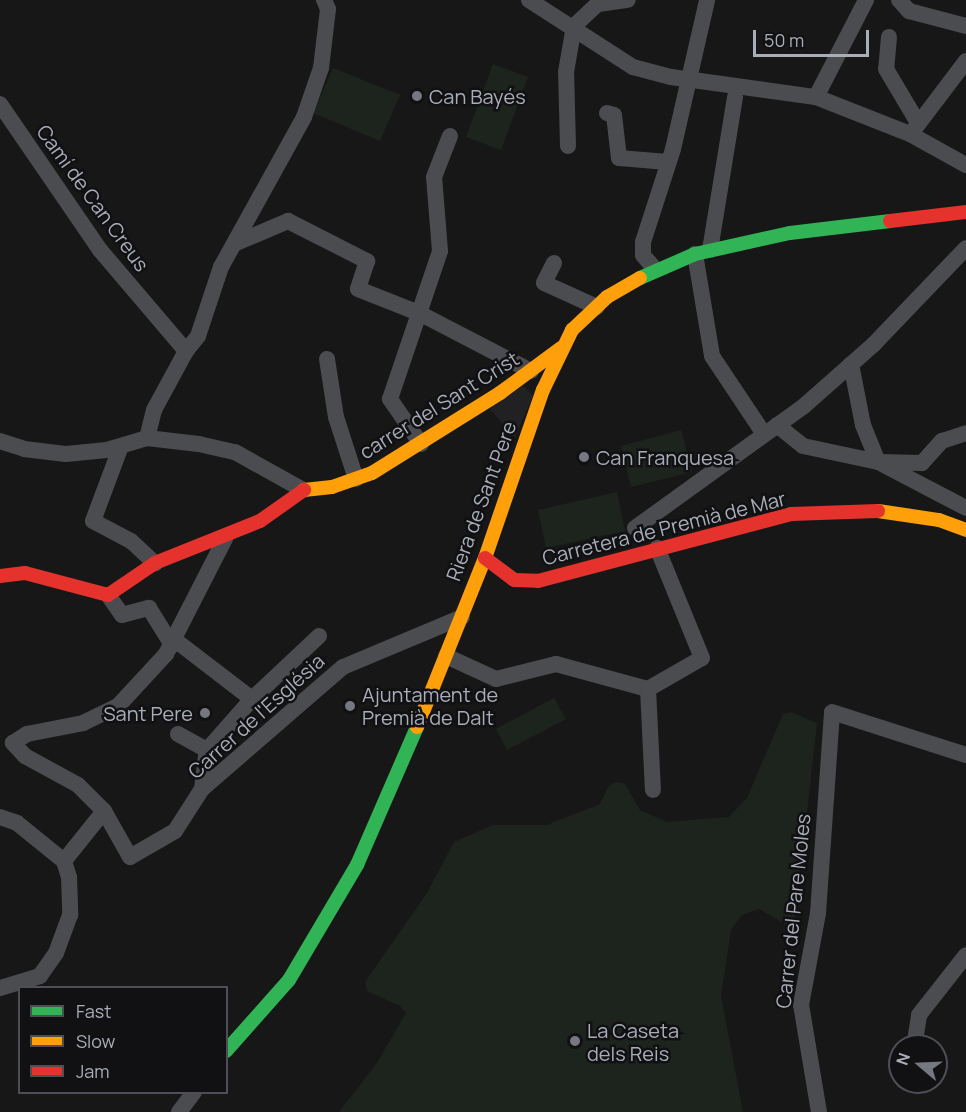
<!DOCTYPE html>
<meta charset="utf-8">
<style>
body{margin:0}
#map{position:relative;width:966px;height:1112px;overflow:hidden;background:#171717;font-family:Manrope,sans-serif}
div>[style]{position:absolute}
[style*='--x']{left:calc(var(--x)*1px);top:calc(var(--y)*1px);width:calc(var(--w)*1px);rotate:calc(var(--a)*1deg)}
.built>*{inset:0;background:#212123}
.green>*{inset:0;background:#1d241e}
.street>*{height:16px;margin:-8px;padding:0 8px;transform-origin:8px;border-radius:8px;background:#4b4c50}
.fast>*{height:14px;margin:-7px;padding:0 7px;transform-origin:7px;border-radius:7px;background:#30b455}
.slow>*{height:14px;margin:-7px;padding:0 7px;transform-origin:7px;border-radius:7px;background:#ff9f0a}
.jam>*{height:14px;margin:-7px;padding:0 7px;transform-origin:7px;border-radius:7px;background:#e5322d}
.dots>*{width:16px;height:16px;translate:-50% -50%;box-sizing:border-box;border:3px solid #111113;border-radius:50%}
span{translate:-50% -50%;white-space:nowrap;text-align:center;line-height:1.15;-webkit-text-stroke:5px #111113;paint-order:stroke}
.poi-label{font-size:20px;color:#a8adb8}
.left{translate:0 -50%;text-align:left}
.right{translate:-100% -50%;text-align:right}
.street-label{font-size:20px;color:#a8adb8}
.legend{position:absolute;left:18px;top:986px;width:210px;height:108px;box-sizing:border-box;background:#111113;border:2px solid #4d4f55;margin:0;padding:8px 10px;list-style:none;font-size:18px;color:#a8adb8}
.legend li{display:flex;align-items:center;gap:12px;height:30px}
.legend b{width:30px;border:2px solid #4d4f55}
.north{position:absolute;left:888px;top:1034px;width:60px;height:60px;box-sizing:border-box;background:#111113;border:2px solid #4d4f55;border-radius:50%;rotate:289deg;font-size:16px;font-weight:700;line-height:24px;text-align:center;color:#a8adb8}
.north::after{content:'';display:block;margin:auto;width:21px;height:27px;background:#757880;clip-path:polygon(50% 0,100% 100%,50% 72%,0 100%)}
.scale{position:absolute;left:753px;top:30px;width:116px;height:27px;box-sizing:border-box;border:3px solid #a8adb8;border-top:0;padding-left:8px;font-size:18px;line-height:21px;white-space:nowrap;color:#a8adb8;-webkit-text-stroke:4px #111113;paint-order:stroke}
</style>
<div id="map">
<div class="built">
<i style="clip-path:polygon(523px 385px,533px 396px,515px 438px,489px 408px)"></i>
</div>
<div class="green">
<i style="clip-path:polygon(493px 64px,528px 77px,501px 150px,466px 137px)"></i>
<i style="clip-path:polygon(333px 68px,400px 95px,380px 141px,313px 113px)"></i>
<i style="clip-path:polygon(681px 430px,692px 472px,631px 487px,621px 446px)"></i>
<i style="clip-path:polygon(617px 492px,625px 531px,546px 548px,538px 510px)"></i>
<i style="clip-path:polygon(554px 698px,566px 719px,507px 750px,496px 729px)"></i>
<i style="clip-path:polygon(791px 712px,817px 723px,794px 929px,759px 909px,742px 915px,731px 930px,721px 996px,743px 1112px,339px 1112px,377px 1063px,406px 1013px,400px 1006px,367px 991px,365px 982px,427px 893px,454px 842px,493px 825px,547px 825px,600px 804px,608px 787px,616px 782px,625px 784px,640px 810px,667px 822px,729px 817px,747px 798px,783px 714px)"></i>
</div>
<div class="street">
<i style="--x:529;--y:0;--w:124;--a:32.8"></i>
<i style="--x:633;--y:67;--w:39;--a:15"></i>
<i style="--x:671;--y:77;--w:146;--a:7.9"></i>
<i style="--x:816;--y:97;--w:101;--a:21.5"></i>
<i style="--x:910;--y:134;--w:64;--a:29"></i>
<i style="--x:899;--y:0;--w:15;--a:48"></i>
<i style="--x:909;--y:11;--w:59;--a:14.7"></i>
<i style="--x:889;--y:37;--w:32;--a:95"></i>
<i style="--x:886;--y:69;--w:63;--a:59.3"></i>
<i style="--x:816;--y:97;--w:109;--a:-62.7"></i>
<i style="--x:0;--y:104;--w:177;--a:55.6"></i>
<i style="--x:100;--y:250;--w:133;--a:49.6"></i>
<i style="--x:186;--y:351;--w:67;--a:118.5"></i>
<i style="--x:154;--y:410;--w:29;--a:104"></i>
<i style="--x:607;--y:113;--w:7;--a:16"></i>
<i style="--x:614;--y:115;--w:43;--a:83.4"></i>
<i style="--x:619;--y:158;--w:49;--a:4.7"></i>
<i style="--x:913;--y:131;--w:88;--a:-52.9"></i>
<i style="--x:568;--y:146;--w:74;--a:-91.5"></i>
<i style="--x:566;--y:72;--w:47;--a:-80.1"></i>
<i style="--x:574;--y:26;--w:33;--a:-43"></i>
<i style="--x:598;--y:4;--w:30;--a:-8"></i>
<i style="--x:234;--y:244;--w:59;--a:-23.1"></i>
<i style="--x:288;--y:221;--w:89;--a:26.9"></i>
<i style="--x:367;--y:261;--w:29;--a:108"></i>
<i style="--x:358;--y:289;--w:66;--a:21.5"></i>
<i style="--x:419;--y:313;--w:126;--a:27.4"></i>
<i style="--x:710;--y:250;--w:155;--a:-80.7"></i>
<i style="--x:695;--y:254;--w:103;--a:80.5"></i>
<i style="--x:712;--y:356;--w:94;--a:56.3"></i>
<i style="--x:554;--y:263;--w:22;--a:117"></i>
<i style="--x:544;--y:283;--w:58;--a:24.4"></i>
<i style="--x:655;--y:269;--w:18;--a:-131"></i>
<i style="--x:643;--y:255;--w:13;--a:-90"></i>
<i style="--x:643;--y:242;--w:98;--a:-72.1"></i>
<i style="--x:673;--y:149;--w:153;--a:-77.1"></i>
<i style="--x:186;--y:351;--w:19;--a:-51"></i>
<i style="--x:198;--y:336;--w:73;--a:-71.6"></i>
<i style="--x:221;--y:267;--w:171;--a:-61"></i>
<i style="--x:304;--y:117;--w:52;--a:-70.9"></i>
<i style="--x:321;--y:68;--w:59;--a:-83.2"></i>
<i style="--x:328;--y:9;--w:10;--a:-114"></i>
<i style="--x:327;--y:359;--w:59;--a:81.2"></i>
<i style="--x:336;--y:417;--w:65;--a:72.1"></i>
<i style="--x:851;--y:364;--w:62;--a:78.9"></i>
<i style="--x:863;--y:425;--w:40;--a:68"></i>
<i style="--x:777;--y:425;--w:33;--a:39"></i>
<i style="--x:803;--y:446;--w:77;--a:12"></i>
<i style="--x:878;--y:462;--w:44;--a:1.3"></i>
<i style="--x:922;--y:463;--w:30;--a:-48"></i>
<i style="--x:942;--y:441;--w:25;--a:-18"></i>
<i style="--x:0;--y:441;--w:25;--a:18"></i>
<i style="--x:24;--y:449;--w:42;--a:6.8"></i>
<i style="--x:66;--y:454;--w:41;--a:-5.6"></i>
<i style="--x:107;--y:450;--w:42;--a:-16.7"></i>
<i style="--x:147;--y:438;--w:52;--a:6.6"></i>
<i style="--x:199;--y:444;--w:37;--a:13"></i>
<i style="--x:235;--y:452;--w:78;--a:29.2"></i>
<i style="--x:421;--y:444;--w:55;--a:-124.6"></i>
<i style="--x:390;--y:399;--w:156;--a:-71.3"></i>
<i style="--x:440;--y:251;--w:74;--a:-94.6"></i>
<i style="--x:434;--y:177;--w:44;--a:-68.7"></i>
<i style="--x:121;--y:446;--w:80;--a:110.5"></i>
<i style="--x:93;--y:521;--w:43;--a:27.8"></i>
<i style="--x:131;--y:541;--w:33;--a:43"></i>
<i style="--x:882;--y:464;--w:95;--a:27.6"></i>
<i style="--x:635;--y:528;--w:208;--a:-35.8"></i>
<i style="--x:804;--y:406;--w:94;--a:-41.5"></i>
<i style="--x:874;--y:344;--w:133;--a:-46.2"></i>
<i style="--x:108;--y:595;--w:24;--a:55"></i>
<i style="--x:122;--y:615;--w:28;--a:-15"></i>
<i style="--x:149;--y:608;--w:44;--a:58.1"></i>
<i style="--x:175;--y:640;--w:97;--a:37.5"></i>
<i style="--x:446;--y:656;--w:55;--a:24.7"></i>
<i style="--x:496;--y:679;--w:62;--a:-14"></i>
<i style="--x:556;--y:664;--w:95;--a:15.2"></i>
<i style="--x:648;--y:689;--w:62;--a:-29.9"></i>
<i style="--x:702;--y:658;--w:119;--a:-112.2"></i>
<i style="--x:648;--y:689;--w:101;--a:87.2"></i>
<i style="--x:178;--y:734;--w:33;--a:29"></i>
<i style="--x:202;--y:789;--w:39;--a:-83"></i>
<i style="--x:207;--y:750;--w:68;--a:-48.6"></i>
<i style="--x:252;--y:699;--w:92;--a:-43.2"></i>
<i style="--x:104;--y:811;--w:53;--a:60.5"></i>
<i style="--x:130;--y:857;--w:52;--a:-30"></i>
<i style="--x:175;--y:831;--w:50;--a:-57.3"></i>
<i style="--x:202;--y:789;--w:186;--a:-40.9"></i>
<i style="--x:343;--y:667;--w:129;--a:-22.8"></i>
<i style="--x:0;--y:817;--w:18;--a:19"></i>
<i style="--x:17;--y:823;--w:60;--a:39"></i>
<i style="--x:64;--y:861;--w:17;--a:73"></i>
<i style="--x:69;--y:877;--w:38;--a:88"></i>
<i style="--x:70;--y:915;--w:40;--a:110.2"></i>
<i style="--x:56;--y:953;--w:28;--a:125"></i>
<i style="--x:40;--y:976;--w:42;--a:163.3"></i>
<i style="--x:64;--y:861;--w:64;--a:-51.3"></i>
<i style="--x:104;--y:811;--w:37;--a:-135"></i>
<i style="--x:78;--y:785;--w:60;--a:-151.3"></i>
<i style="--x:25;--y:756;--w:18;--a:-133"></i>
<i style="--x:13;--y:743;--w:17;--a:-33"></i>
<i style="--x:27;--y:734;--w:57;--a:-11.1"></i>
<i style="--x:83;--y:723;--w:39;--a:-26"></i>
<i style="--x:118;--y:706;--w:71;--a:-47.3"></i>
<i style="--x:166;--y:654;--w:131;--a:-62.9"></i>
<i style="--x:915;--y:1041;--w:26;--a:-81"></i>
<i style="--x:919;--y:1015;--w:76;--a:-51.9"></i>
<i style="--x:179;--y:1112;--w:25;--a:-53"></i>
<i style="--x:819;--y:1112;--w:109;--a:-99.5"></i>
<i style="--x:801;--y:1005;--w:94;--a:-79.5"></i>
<i style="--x:818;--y:913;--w:201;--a:-86"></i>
<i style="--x:832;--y:712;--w:141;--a:17.8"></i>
</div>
<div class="fast">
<i style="--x:640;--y:278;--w:60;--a:-23.6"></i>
<i style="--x:695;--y:254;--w:97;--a:-12.5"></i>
<i style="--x:790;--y:233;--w:101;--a:-6.8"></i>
<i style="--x:226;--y:1051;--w:95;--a:-48.4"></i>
<i style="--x:289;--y:980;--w:134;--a:-59.4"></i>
<i style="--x:357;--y:865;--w:150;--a:-66.5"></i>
</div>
<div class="slow">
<i style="--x:304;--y:490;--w:28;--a:-6"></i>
<i style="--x:332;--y:487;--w:42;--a:-19.3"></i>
<i style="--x:372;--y:473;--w:151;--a:-32"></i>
<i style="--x:500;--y:393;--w:76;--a:-36.4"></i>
<i style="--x:878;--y:511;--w:62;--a:8.4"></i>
<i style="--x:939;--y:520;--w:29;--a:20"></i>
<i style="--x:417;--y:727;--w:182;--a:-68.1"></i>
<i style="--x:485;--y:558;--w:178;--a:-71"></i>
<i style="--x:543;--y:390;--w:67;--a:-64.2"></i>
<i style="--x:572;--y:330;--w:48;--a:-43.3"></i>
<i style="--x:607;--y:297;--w:38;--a:-30"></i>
</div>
<div class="jam">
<i style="--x:890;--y:221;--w:77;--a:-6.8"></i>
<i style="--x:485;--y:558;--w:36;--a:37"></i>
<i style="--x:514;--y:580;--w:24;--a:2"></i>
<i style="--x:538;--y:581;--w:262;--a:-14.8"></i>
<i style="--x:791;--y:514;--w:87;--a:-2"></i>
<i style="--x:0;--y:576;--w:25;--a:-7"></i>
<i style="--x:25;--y:573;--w:86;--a:14.8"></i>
<i style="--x:108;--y:595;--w:57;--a:-34.2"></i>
<i style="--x:155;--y:563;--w:113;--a:-21.8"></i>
<i style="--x:260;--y:521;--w:54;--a:-35.2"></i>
</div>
<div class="dots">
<i style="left:417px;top:96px;background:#757880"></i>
<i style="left:584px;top:457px;background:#757880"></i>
<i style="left:350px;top:706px;background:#757880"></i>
<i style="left:205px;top:713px;background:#757880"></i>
<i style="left:575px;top:1041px;background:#757880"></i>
</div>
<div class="poi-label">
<span class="left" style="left:429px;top:96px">Can Bayés</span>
<span class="left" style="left:596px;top:457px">Can Franquesa</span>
<span class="left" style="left:362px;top:706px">Ajuntament de<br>Premià de Dalt</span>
<span class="right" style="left:193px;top:713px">Sant Pere</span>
<span class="left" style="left:587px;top:1042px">La Caseta<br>dels Reis</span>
</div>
<div class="street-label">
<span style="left:93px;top:198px;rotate:54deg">Camí de Can Creus</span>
<span style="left:439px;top:405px;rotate:-32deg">carrer del Sant Crist</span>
<span style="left:481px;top:501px;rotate:-70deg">Riera de Sant Pere</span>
<span style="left:664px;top:528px;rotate:-14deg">Carretera de Premià de Mar</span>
<span style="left:256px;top:716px;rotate:-42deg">Carrer de l'Església</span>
<span style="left:793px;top:911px;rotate:-84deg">Carrer del Pare Moles</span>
</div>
<ul class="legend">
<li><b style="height:8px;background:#30b455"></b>Fast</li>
<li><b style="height:8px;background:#ff9f0a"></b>Slow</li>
<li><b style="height:8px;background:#e5322d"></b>Jam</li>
</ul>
<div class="north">N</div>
<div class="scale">50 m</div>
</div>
